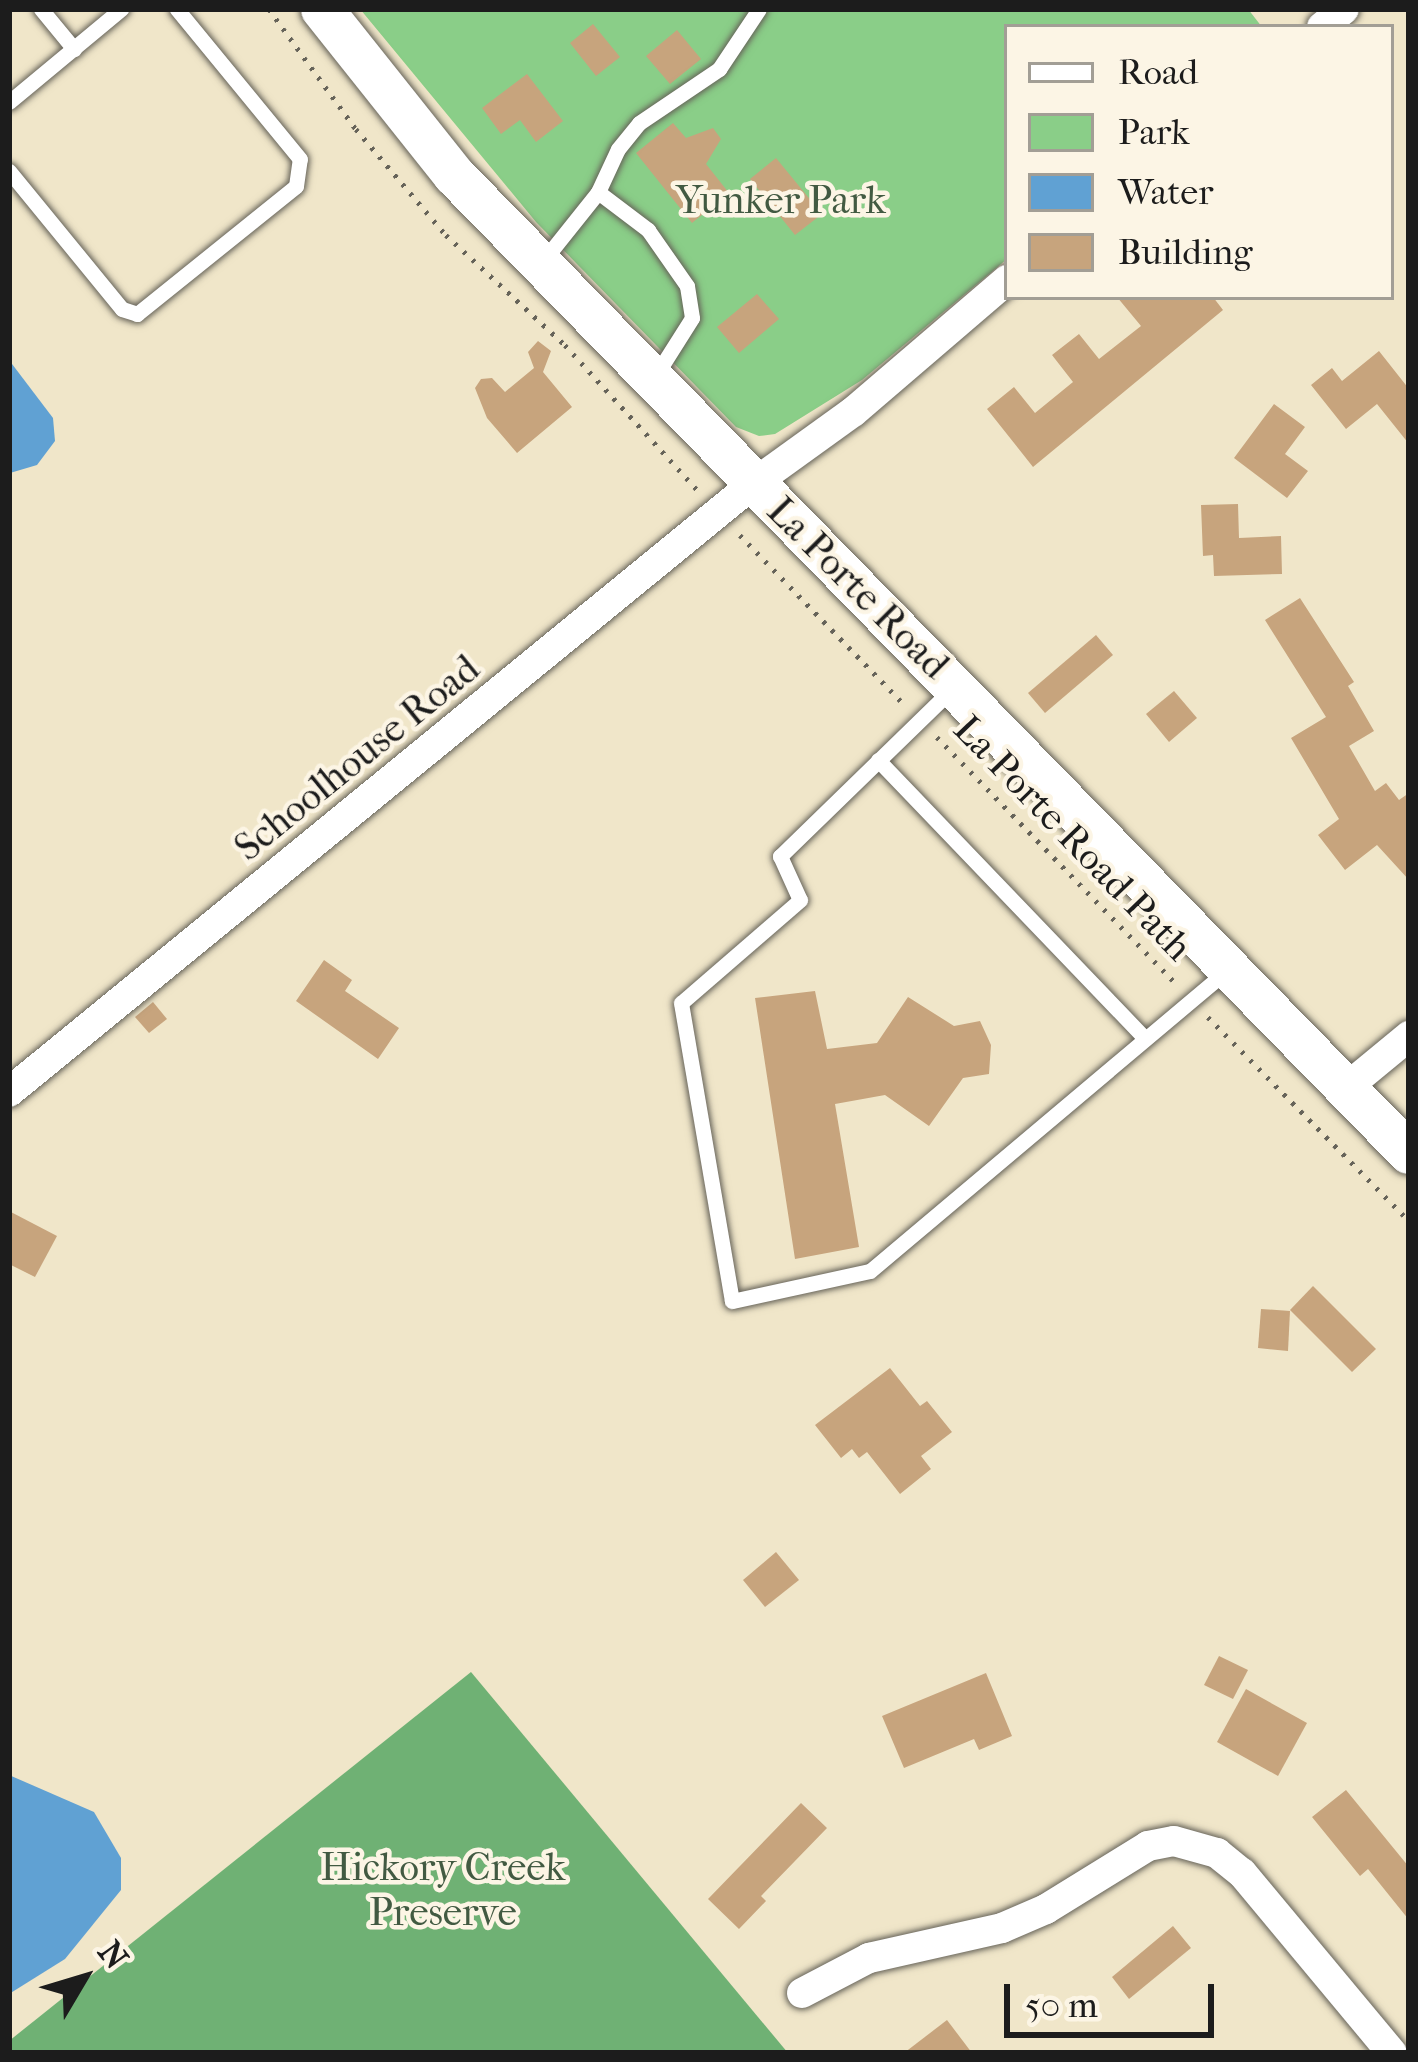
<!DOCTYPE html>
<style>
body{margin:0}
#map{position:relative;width:1418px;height:2062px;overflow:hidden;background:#f0e6c9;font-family:"IM FELL French Canon",serif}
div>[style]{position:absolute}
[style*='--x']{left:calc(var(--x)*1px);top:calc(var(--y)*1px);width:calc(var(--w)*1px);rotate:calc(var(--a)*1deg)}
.green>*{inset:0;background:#8ace88}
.forest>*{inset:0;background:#6fb174}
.water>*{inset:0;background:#60a1d3}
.building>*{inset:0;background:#c7a47d}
.path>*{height:4.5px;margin-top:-2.25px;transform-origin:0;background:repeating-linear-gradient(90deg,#666359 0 3px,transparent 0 12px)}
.roads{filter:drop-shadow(0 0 3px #666359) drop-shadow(0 0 3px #666359)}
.lane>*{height:15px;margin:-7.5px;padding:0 7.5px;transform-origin:7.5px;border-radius:7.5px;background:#fff}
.street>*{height:30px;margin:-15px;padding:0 15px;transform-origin:15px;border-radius:15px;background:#fff}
.secondary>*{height:42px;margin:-21px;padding:0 21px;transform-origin:21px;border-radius:21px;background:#fff}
span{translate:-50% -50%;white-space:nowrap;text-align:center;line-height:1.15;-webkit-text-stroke:9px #fcf5e5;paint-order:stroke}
.park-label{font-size:39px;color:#425a42}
.street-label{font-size:39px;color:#1c1c1c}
.frame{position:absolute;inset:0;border:12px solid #1c1c1c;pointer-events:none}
.legend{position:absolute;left:1004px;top:24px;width:390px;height:276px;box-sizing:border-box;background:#fcf5e5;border:3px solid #a29e95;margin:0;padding:15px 21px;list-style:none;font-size:36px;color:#1c1c1c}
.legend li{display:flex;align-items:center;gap:24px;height:60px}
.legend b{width:60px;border:3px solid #a29e95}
.north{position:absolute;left:24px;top:1918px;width:120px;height:120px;-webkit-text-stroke:9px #fcf5e5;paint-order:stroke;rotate:52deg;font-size:33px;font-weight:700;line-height:48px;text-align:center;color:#1c1c1c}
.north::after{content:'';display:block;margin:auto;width:42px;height:54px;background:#1c1c1c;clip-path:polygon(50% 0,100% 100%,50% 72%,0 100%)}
.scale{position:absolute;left:1004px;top:1984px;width:210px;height:54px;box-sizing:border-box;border:6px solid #1c1c1c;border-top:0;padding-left:15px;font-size:36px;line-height:42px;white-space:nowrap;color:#1c1c1c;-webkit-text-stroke:9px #fcf5e5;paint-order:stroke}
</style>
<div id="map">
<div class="green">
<i style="clip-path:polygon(360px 9px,1248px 9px,1262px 27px,1007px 27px,1007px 259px,862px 380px,775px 434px,759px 436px,736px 427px,536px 222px)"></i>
</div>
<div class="forest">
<i style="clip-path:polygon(471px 1672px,788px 2053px,9px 2053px,9px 2041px)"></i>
</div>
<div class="water">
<i style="clip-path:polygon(9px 360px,53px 418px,55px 441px,37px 465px,10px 473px)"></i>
<i style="clip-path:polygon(9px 1775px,94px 1812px,121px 1858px,121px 1890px,65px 1959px,9px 1994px)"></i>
</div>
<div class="building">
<i style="clip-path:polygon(593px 24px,620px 57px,596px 76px,570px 43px)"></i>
<i style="clip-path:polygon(677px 30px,701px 59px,670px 84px,646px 56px)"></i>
<i style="clip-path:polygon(527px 74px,563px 121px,536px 142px,520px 120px,501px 134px,482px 108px)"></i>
<i style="clip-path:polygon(673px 123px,686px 138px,713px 128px,721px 139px,706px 164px,729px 193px,692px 223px,636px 153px)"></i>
<i style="clip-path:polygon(776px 158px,822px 214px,795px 235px,750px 179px)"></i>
<i style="clip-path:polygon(757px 294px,779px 319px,739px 353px,717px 327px)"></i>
<i style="clip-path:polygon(1117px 297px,1213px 297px,1223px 310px,1033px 467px,987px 409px,1014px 387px,1035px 413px,1073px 382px,1052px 355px,1079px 334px,1099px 359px,1141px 326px)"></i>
<i style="clip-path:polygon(538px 341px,551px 351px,543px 372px,572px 407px,517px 453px,487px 418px,475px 388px,481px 379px,492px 378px,505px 392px,534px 368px,528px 352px)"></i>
<i style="clip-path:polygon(1379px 351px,1409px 389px,1409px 444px,1377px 404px,1346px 429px,1311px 385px,1332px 368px,1342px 381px)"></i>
<i style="clip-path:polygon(1274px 404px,1305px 427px,1285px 454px,1308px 471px,1287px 498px,1234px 458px)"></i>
<i style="clip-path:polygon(1238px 504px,1239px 538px,1281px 536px,1282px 574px,1214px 576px,1213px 555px,1203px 556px,1201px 505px)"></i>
<i style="clip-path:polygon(1300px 598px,1354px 682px,1348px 686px,1374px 731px,1349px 746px,1375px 791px,1386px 783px,1399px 800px,1409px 793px,1409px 880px,1377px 845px,1345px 870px,1318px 835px,1339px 819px,1291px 738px,1326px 717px,1265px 620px)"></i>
<i style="clip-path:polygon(1096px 635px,1113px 655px,1045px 713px,1028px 693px)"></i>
<i style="clip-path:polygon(1174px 691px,1197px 718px,1169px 742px,1146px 714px)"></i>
<i style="clip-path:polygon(324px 960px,352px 980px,345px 991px,399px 1028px,378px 1059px,296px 1001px)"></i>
<i style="clip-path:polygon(815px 991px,827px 1049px,877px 1043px,908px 997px,954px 1026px,980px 1021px,991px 1045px,989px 1074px,963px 1078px,929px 1126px,885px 1095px,835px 1104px,859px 1247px,795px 1259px,755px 998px)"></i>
<i style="clip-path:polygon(153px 1002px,167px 1019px,149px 1033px,135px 1017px)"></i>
<i style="clip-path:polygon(9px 1211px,57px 1236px,35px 1277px,9px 1264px)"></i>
<i style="clip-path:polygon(1313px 1286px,1376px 1349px,1352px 1372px,1290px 1310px)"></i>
<i style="clip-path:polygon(1261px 1309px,1290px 1311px,1288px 1351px,1258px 1348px)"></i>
<i style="clip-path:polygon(890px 1368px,920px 1406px,927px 1401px,952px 1432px,921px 1456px,931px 1469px,900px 1494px,867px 1452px,859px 1458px,852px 1449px,841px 1458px,815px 1425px)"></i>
<i style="clip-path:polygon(776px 1552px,799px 1580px,765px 1607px,743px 1580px)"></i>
<i style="clip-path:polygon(1219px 1656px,1248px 1670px,1233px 1699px,1204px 1685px)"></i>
<i style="clip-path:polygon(986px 1673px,1012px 1736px,979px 1750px,974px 1739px,904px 1768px,882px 1716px)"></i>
<i style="clip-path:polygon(1246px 1689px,1307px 1723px,1278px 1776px,1217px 1742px)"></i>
<i style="clip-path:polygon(1346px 1790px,1409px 1867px,1409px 1920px,1368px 1869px,1360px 1876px,1312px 1817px)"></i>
<i style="clip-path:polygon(801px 1803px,827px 1828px,761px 1896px,766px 1901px,739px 1929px,708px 1899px)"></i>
<i style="clip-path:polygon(1173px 1926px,1191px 1948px,1129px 1999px,1112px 1977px)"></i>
<i style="clip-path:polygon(947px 2020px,972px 2053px,904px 2053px)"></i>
</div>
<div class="path">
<i style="--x:269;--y:9;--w:148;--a:54.1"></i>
<i style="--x:356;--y:129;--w:139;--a:49.7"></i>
<i style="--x:446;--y:235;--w:162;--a:42.7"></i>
<i style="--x:565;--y:345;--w:199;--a:47.6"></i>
<i style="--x:740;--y:535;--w:234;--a:45.9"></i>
<i style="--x:937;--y:737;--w:342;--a:45.9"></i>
<i style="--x:1208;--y:1017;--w:286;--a:45.4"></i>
</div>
<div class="roads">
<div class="lane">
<i style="--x:41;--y:9;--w:52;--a:50.5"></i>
<i style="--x:9;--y:102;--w:146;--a:-39.7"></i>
<i style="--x:9;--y:171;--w:178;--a:50.7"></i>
<i style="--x:122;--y:309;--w:16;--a:18"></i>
<i style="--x:137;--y:314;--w:204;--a:-38.8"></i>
<i style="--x:296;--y:186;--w:27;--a:-82"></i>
<i style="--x:300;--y:159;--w:194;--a:-129.4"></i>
<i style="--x:598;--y:192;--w:63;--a:37.2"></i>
<i style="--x:648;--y:230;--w:68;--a:55.1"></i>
<i style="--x:687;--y:286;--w:32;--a:81"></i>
<i style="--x:692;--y:318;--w:67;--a:122.3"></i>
<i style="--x:543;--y:261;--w:88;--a:-51.4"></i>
<i style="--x:598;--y:192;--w:47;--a:-65.1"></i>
<i style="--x:618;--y:149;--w:33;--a:-51"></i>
<i style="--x:639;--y:123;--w:97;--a:-34"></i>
<i style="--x:719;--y:69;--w:72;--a:-56.3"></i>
<i style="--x:952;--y:689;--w:240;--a:135.8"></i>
<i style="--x:780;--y:856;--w:48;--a:65.6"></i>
<i style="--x:800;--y:900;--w:157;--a:139.1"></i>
<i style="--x:681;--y:1003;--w:302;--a:80.3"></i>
<i style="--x:732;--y:1301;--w:141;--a:-12.3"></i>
<i style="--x:870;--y:1271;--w:467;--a:-40.1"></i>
<i style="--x:878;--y:760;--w:385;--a:46.2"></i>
</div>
<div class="street">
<i style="--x:1322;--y:27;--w:28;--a:-39"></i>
<i style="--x:1346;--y:1088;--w:82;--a:-39.5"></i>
<i style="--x:9;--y:1092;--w:961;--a:-39.26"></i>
<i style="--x:753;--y:484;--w:123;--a:-35.8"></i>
<i style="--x:853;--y:412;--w:203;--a:-40.6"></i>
<i style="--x:802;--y:1993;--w:76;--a:-27.6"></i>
<i style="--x:869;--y:1958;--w:136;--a:-12.7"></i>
<i style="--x:1002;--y:1928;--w:48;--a:-23.4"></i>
<i style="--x:1046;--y:1909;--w:120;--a:-31.7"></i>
<i style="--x:1148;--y:1846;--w:26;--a:-11"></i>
<i style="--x:1174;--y:1841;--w:45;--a:15.6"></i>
<i style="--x:1217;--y:1853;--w:32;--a:39"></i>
<i style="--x:1242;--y:1873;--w:234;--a:50.2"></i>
</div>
<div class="secondary">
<i style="--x:322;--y:9;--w:212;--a:51.5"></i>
<i style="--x:454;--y:175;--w:1367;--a:45.68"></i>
</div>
</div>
<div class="park-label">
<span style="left:781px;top:200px">Yunker Park</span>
<span style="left:443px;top:1890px">Hickory Creek<br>Preserve</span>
</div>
<div class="street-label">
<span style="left:858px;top:588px;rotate:45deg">La Porte Road</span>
<span style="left:357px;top:758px;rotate:-39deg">Schoolhouse Road</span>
<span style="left:1073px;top:838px;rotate:46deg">La Porte Road Path</span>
</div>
<div class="frame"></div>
<ul class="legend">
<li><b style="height:15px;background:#fff"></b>Road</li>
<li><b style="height:33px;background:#8ace88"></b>Park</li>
<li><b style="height:33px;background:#60a1d3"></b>Water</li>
<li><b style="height:33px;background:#c7a47d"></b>Building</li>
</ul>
<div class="north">N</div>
<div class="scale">50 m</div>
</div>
